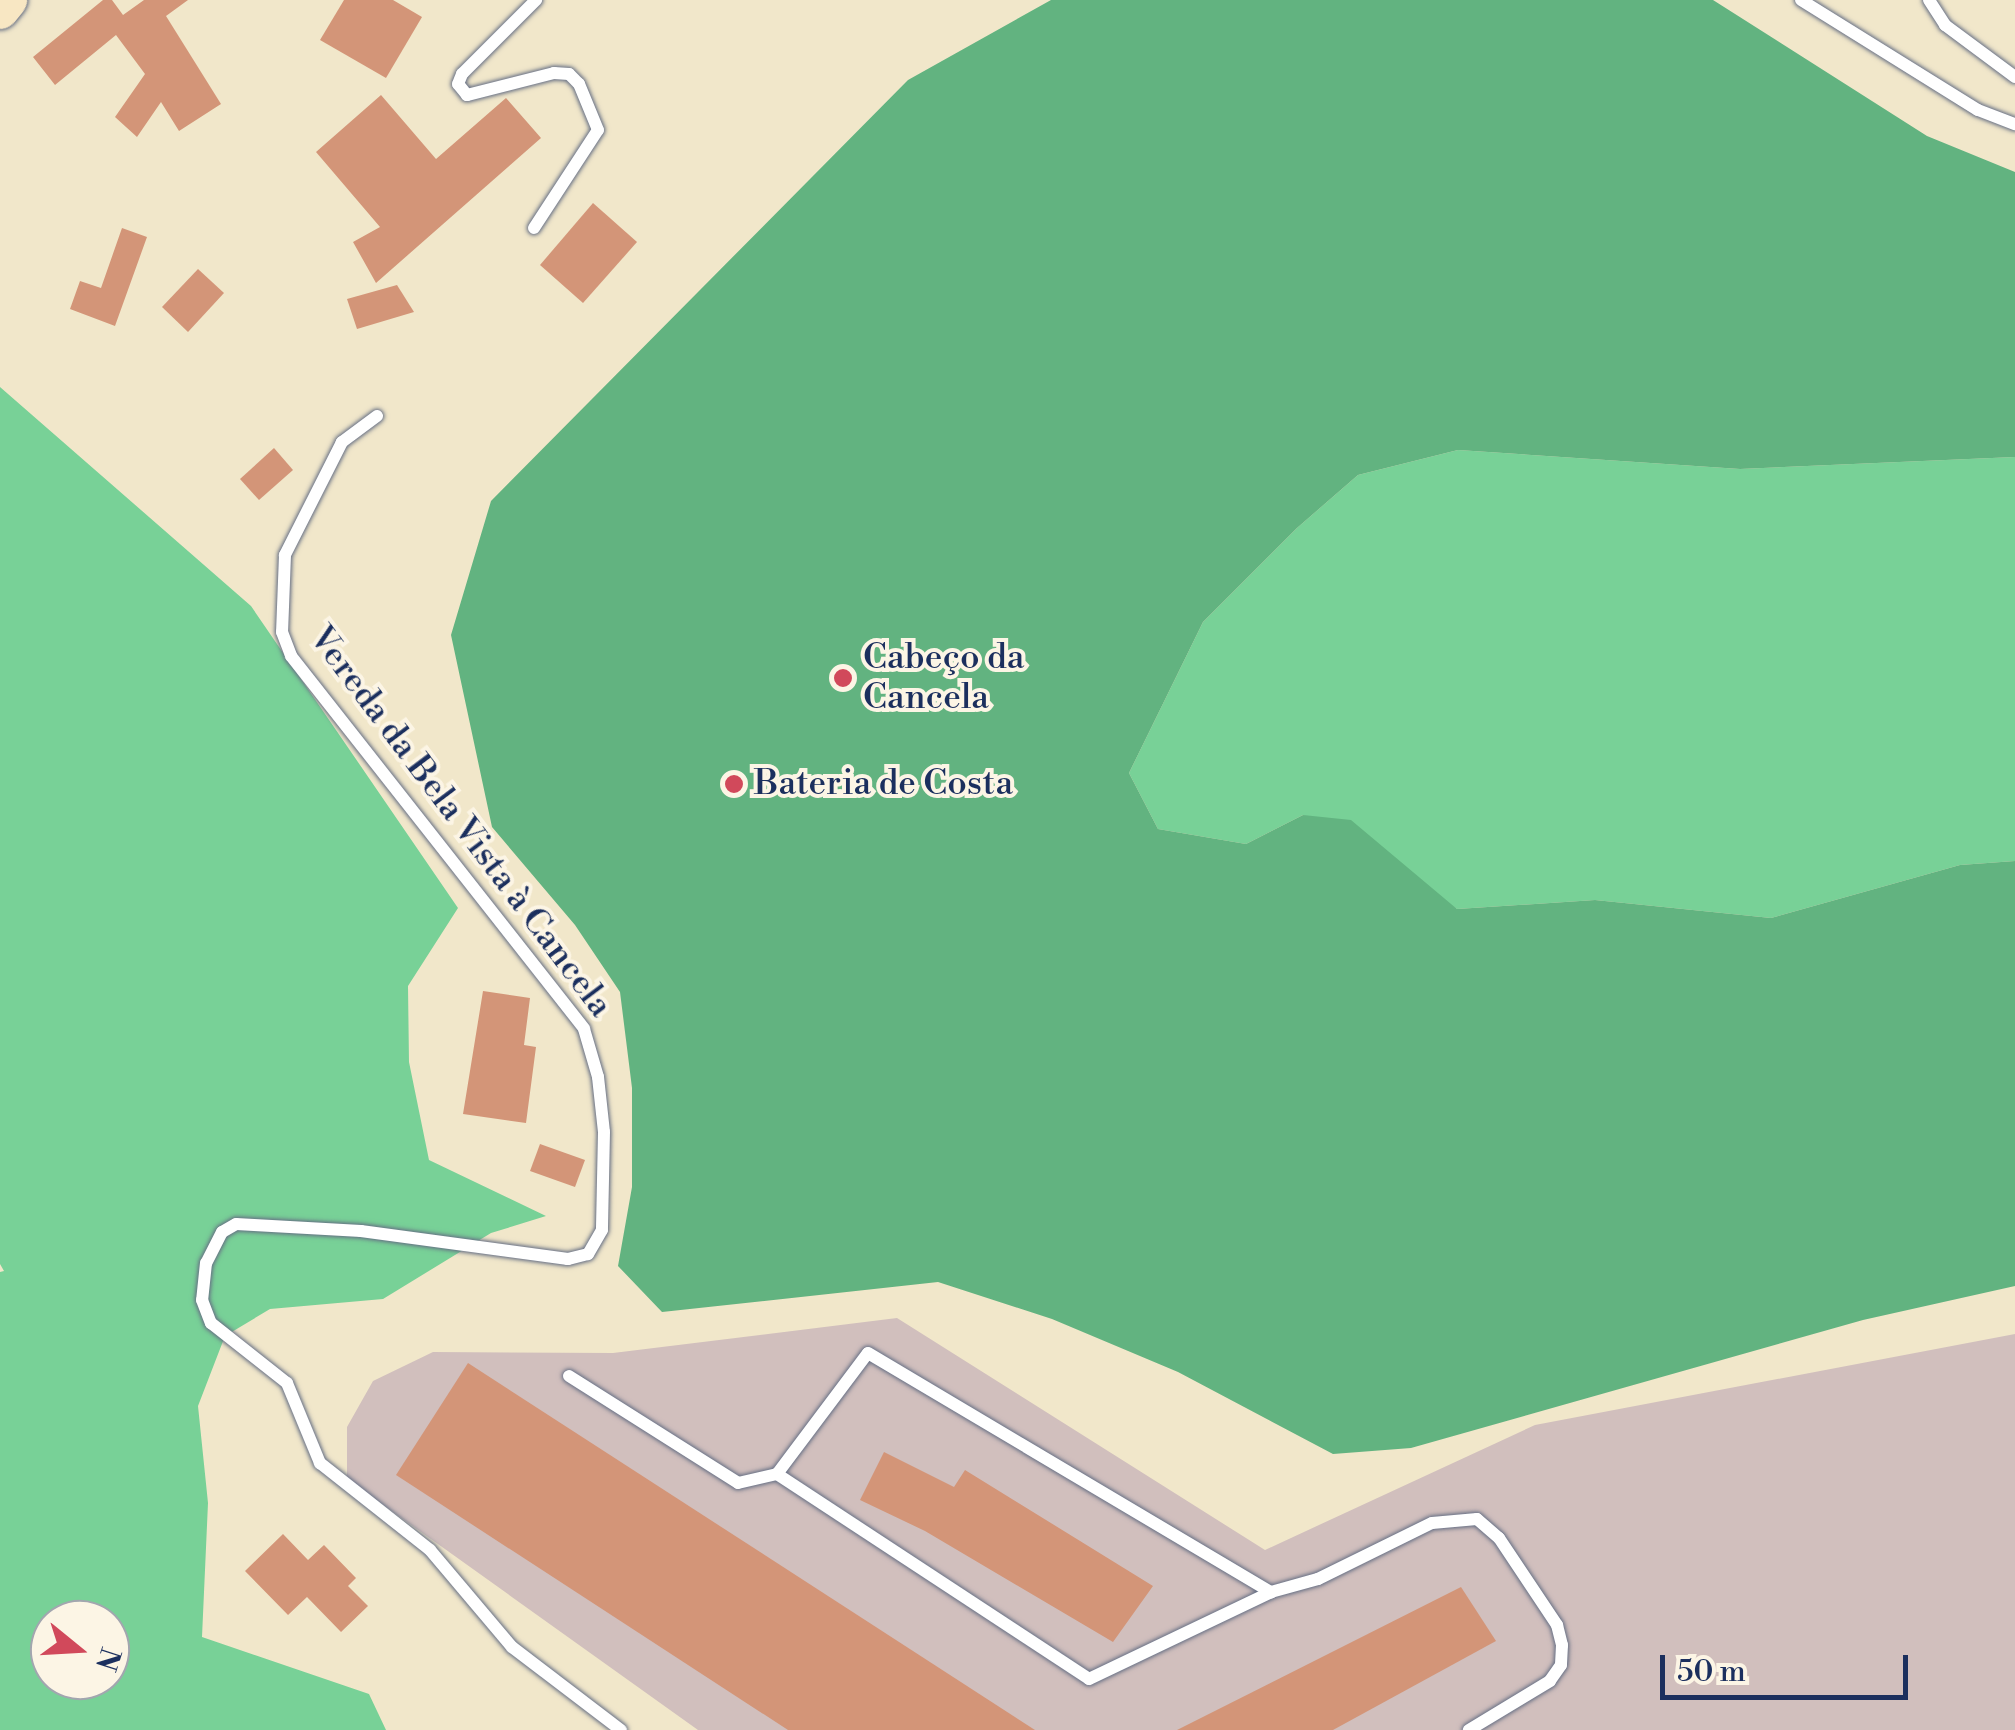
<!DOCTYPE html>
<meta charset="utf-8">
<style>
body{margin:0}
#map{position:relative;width:2015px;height:1730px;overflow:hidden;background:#f1e7ca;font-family:"Libre Bodoni",serif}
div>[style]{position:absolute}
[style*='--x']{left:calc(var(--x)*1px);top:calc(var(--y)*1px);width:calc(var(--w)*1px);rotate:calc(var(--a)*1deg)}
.industrial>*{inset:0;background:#d1bfbd}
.green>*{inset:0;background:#78d197}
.forest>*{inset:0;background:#62b380}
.building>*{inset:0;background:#d39578}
.roads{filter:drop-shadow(0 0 2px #666f84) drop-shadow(0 0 2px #666f84)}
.service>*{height:12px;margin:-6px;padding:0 6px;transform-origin:6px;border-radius:6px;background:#fff}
.secondary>*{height:38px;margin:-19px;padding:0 19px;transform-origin:19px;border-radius:19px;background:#f8e7c3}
.dots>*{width:28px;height:28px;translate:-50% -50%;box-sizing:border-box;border:5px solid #fcf5e5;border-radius:50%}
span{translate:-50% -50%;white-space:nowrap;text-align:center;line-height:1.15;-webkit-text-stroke:8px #fcf5e5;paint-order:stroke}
.poi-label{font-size:35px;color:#1b2f5e}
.left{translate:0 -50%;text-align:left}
.street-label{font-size:35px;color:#1b2f5e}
.north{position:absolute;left:30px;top:1600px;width:100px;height:100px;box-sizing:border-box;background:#fcf5e5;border:2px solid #a2a6af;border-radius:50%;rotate:108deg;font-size:28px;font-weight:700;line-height:40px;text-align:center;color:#1b2f5e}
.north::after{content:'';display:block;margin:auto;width:35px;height:45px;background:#d1495b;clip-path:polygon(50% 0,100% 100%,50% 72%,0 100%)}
.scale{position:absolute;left:1660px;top:1655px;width:248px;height:45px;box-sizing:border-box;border:5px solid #1b2f5e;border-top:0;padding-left:12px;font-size:30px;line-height:35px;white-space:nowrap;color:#1b2f5e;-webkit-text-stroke:8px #fcf5e5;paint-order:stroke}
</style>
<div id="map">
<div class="industrial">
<i style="clip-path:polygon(897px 1318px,1265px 1550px,1535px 1425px,2015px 1334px,2015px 1730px,698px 1730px,347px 1479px,347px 1427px,373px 1381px,433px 1352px,613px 1353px)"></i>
</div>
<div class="green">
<i style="clip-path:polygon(evenodd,0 387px,251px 606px,458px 908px,408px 986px,409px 1062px,429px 1160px,546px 1216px,491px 1233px,383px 1299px,270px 1309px,225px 1336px,198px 1406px,208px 1503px,202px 1637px,369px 1694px,386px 1730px,0 1730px,0 1272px,4px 1271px,0 1264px,0 387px,50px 1620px,110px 1620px,110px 1680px,50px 1680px,50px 1620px)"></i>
<i style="clip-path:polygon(1458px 450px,1740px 469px,2015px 457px,2015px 861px,1960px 865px,1771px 918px,1595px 900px,1457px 909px,1303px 815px,1246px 844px,1158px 829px,1129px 773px,1203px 622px,1297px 528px,1358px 475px)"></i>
</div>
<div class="forest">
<i style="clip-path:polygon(1051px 0,1713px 0,1927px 136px,2015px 172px,2015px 457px,1740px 469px,1458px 450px,1358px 475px,1297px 528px,1203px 622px,1129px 773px,1158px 829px,1246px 844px,1303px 815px,1351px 820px,1457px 909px,1595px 900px,1771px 918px,1960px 865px,2015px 861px,2015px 1286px,1863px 1320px,1411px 1448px,1333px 1454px,1178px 1372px,1052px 1319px,938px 1282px,662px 1312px,618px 1266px,632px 1187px,632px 1088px,620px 992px,575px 925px,492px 827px,451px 635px,491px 501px,908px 80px)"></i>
</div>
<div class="building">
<i style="clip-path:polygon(103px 0,112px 0,123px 15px,144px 0,188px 0,166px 16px,221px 104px,179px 131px,161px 102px,137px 137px,115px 117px,145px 74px,116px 35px,55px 85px,33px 57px)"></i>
<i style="clip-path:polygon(344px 0,393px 0,422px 17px,386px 78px,320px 40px)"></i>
<i style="clip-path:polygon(381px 95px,436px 159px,506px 98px,541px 138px,376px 283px,353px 242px,380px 227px,316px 152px)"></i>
<i style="clip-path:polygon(593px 203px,637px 242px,583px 303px,540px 265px)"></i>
<i style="clip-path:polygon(122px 228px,147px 237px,115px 326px,70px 309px,80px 281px,101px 288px)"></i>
<i style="clip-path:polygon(198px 269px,224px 293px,188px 332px,162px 307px)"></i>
<i style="clip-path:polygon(397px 285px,414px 312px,357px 329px,347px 299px)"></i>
<i style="clip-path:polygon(274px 448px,293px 470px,259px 500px,240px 479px)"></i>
<i style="clip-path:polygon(483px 991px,530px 998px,524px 1045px,536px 1047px,526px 1123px,463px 1114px)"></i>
<i style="clip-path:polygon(540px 1144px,585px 1160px,575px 1187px,530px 1171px)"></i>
<i style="clip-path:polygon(468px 1363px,1035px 1730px,788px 1730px,396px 1475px)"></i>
<i style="clip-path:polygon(884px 1452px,954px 1487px,965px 1470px,1153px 1586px,1113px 1642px,925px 1531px,860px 1500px)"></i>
<i style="clip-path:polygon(283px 1534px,308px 1560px,324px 1545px,356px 1578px,348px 1586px,368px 1606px,341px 1632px,307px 1597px,288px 1615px,245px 1571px)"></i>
<i style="clip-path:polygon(1461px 1587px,1496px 1641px,1333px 1730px,1177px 1730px)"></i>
</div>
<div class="roads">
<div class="service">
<i style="--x:1801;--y:0;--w:208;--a:31.9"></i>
<i style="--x:1978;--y:110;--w:40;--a:21"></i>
<i style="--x:1929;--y:0;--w:30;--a:57"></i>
<i style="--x:1945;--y:25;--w:87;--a:36.6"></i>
<i style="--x:534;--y:228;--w:117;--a:-56.9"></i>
<i style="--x:598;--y:130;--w:50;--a:-112.4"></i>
<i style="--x:579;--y:84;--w:14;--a:-135"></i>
<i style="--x:569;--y:74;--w:15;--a:-176"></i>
<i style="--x:554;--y:73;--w:90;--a:165.8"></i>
<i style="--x:467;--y:95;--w:14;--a:-129"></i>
<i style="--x:458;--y:84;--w:11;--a:-68"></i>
<i style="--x:462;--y:74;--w:105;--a:-45"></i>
<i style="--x:377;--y:416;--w:44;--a:143.4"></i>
<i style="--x:342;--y:442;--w:127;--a:116.8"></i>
<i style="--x:285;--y:555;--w:77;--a:92.2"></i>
<i style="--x:282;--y:632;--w:26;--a:69"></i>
<i style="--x:291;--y:656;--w:474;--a:51.8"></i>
<i style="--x:584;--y:1029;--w:50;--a:73.7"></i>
<i style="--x:598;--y:1077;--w:55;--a:83.8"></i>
<i style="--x:604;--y:1132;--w:98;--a:91.2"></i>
<i style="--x:602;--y:1230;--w:28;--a:120"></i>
<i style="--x:588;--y:1254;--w:21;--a:166"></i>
<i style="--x:568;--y:1259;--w:209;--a:-172.3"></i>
<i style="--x:361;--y:1231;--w:125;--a:-176.8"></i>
<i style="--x:236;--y:1224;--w:16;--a:150"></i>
<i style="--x:222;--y:1232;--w:35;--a:117"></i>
<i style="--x:206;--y:1263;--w:37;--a:96"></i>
<i style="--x:202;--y:1300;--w:25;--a:69"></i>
<i style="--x:211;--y:1323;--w:97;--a:38.3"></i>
<i style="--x:287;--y:1383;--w:87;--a:67.6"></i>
<i style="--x:320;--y:1463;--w:140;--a:38.3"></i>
<i style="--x:430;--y:1550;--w:127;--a:49.8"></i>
<i style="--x:512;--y:1647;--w:137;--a:37.3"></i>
<i style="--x:569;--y:1376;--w:200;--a:32.3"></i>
<i style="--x:738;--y:1483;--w:40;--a:-13"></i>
<i style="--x:777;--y:1474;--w:373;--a:33.3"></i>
<i style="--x:1089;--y:1679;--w:202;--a:-25.5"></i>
<i style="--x:1271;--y:1592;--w:49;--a:-15.5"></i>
<i style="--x:1318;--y:1579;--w:127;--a:-26.2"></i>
<i style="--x:1432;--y:1523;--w:45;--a:-5.1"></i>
<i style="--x:1477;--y:1519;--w:29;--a:41"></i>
<i style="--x:1499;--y:1538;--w:105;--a:56.3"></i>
<i style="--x:1557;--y:1625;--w:21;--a:76"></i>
<i style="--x:1562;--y:1645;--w:20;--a:93"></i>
<i style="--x:1561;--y:1665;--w:19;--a:125"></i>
<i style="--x:1550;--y:1681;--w:95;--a:148.8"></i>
<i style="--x:777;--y:1474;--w:151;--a:-53.1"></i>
<i style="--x:868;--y:1353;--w:469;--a:30.7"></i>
</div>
<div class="secondary">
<i style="--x:0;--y:10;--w:13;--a:-51"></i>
</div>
</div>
<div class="dots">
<i style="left:843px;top:678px;background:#d1495b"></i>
<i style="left:734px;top:784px;background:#d1495b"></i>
</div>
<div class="poi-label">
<span class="left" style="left:863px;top:678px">Cabeço da<br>Cancela</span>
<span class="left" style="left:754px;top:784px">Bateria de Costa</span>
</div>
<div class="street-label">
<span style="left:460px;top:822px;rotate:53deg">Vereda da Bela Vista à Cancela</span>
</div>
<div class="north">N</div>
<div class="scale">50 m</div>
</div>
